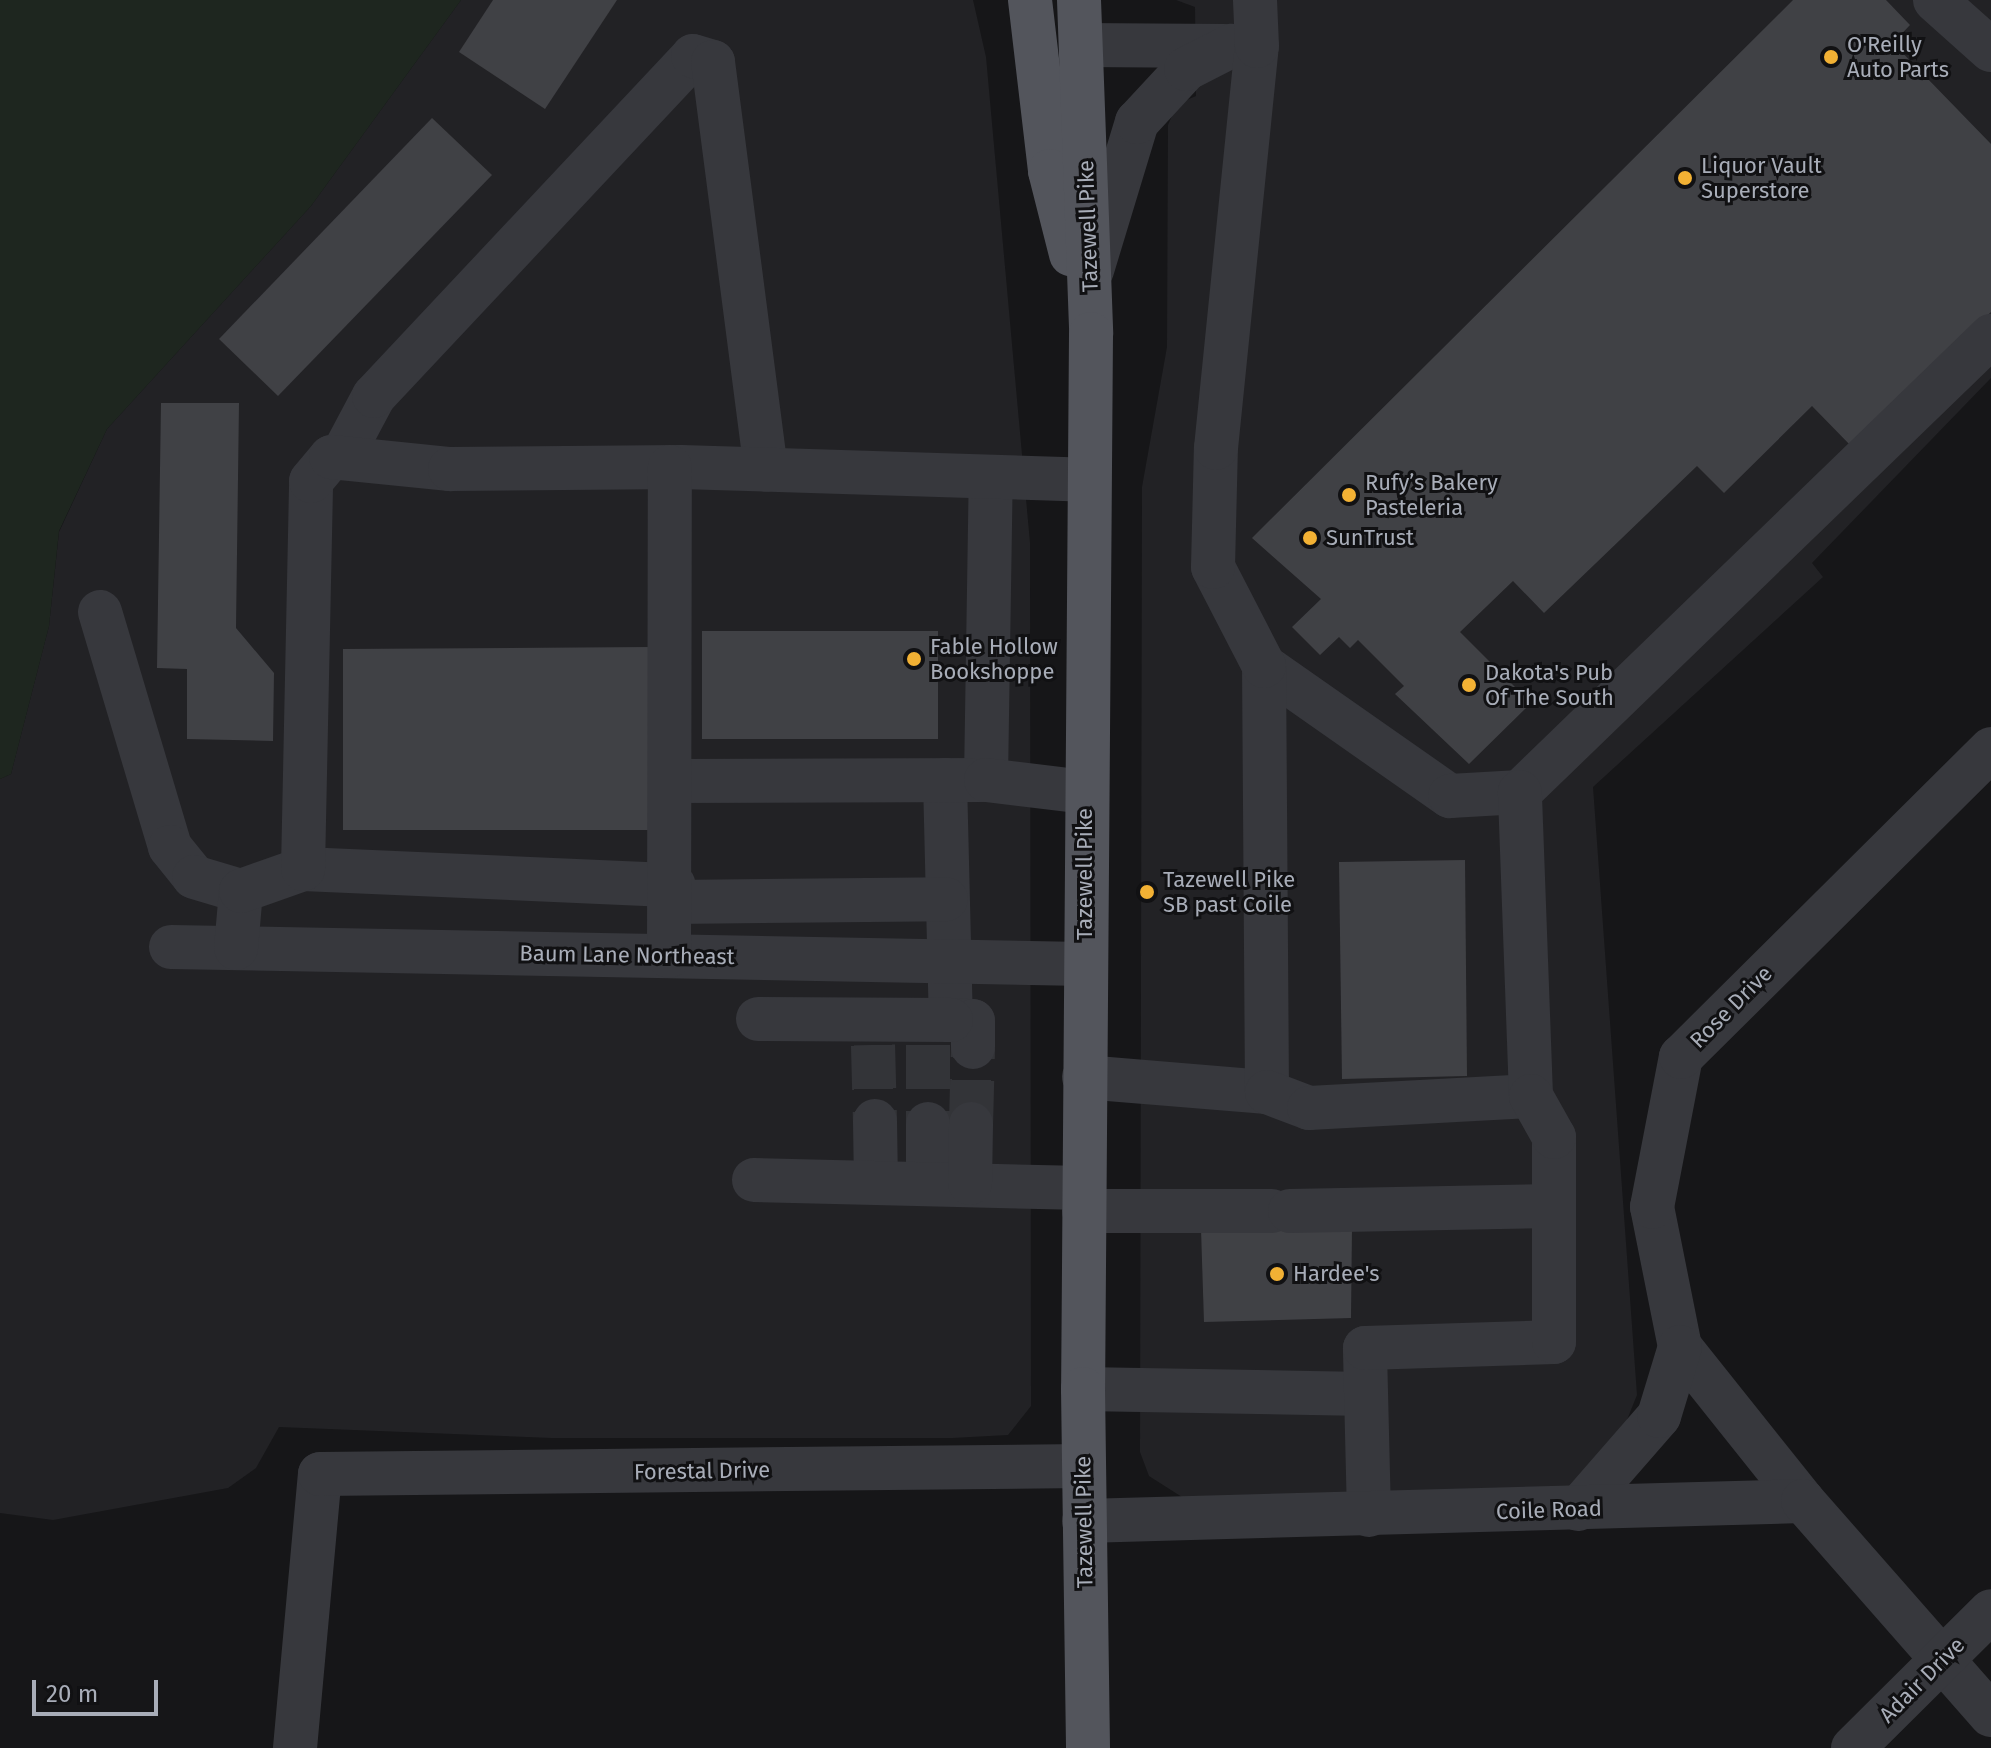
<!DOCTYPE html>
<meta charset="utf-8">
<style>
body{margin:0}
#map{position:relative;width:1991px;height:1748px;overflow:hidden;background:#161618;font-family:"Fira Sans",sans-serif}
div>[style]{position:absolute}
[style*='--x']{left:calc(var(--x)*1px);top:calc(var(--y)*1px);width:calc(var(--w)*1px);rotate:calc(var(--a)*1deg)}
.built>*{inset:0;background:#222225}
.green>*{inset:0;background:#1e261f}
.building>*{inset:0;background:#404145}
.minor-tunnel>*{height:44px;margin-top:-22px;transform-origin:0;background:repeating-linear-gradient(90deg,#333438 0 44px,transparent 0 66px)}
.minor>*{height:44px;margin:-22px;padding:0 22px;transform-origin:22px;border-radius:22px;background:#37383d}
.major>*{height:44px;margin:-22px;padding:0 22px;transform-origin:22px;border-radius:22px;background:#53555c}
.dots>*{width:22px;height:22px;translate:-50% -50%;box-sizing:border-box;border:4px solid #111113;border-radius:50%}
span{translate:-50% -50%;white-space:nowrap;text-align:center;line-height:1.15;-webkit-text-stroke:6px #111113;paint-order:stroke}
.poi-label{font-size:22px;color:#a8adb8}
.left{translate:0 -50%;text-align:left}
.street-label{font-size:22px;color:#a8adb8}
.scale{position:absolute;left:32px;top:1680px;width:126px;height:36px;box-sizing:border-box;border:4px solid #a8adb8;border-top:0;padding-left:10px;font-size:24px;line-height:28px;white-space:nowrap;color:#a8adb8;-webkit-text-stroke:6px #111113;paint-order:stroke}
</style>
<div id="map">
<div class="built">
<i style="clip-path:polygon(461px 0,973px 0,986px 57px,1030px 543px,1031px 1406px,1008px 1435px,952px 1438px,552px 1438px,279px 1427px,256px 1468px,228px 1488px,53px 1520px,0 1513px,0 779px,11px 774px,49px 626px,59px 532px,107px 429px,311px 206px)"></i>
<i style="clip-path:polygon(1176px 0,1991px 0,1991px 378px,1812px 563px,1823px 577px,1593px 787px,1637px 1395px,1614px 1452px,1559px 1498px,1182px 1497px,1149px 1476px,1140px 1452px,1142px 487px,1167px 347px,1168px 125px,1177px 104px,1196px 96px,1195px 7px)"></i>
</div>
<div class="green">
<i style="clip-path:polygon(0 0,461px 0,311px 206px,107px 429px,59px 531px,49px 626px,11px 774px,0 779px)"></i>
</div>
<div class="building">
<i style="clip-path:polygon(493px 0,617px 0,545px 109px,459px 52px)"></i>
<i style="clip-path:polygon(1793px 0,1886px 0,1910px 25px,1893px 43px,1991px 144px,1991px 312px,1852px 447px,1812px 406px,1724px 493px,1697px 466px,1544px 613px,1513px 581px,1460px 632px,1531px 703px,1469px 764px,1395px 694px,1404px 686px,1358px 640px,1350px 648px,1339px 637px,1320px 655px,1292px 627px,1321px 599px,1252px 538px)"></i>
<i style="clip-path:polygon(432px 118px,492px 175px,278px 396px,219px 339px)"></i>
<i style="clip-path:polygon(161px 403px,239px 403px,236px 628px,274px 673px,273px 741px,187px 739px,187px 669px,157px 668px)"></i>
<i style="clip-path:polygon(702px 631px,938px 631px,938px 739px,702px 739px)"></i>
<i style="clip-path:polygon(650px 647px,650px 830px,343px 830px,343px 649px)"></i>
<i style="clip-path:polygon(1465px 860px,1467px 1076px,1342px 1079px,1339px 862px)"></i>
<i style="clip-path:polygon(1352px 1226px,1351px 1318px,1204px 1322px,1201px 1229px)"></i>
</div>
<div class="minor-tunnel">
<i style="--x:873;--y:1045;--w:76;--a:88.5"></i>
<i style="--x:928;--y:1045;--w:79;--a:90"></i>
<i style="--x:971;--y:1124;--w:77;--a:-88.5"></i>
</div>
<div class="minor">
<i style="--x:1935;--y:0;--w:75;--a:41.8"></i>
<i style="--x:1082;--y:45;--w:142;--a:0.4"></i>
<i style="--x:1092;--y:270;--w:155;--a:-73.1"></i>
<i style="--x:1137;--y:122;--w:72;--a:-47.2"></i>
<i style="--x:1186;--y:69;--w:51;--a:-27.1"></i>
<i style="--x:341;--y:458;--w:70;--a:-62"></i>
<i style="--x:374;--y:396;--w:466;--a:-46.8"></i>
<i style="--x:693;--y:56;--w:21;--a:17"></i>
<i style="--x:713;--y:62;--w:411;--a:82.6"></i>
<i style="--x:100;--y:612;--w:245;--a:73.4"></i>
<i style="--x:170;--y:847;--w:38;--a:51"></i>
<i style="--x:194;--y:877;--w:49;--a:16.6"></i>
<i style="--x:1264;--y:666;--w:227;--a:35"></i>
<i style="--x:1450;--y:796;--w:70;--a:-3.3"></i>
<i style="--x:1520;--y:792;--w:656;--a:-44.07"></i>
<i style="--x:945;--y:780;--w:240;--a:88.6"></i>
<i style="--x:951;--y:1020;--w:22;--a:3"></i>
<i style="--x:973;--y:1021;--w:26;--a:90"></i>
<i style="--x:986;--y:780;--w:303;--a:-89.1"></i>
<i style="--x:673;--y:781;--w:313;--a:-0.2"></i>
<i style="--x:986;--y:780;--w:100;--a:6.9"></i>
<i style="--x:303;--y:869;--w:371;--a:2.5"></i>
<i style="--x:673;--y:902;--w:273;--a:-0.6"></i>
<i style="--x:171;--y:947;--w:913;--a:1.07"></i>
<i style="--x:236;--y:948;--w:57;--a:-85"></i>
<i style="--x:241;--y:891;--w:66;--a:-19.5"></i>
<i style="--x:303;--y:869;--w:388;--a:-88.8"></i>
<i style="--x:311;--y:481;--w:31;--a:-50"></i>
<i style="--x:331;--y:457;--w:120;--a:5.8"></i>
<i style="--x:450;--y:469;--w:231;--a:-0.5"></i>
<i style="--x:681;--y:467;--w:406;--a:1.8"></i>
<i style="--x:669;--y:956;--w:489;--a:-89.9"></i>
<i style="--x:758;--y:1019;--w:193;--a:0.3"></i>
<i style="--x:1084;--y:1077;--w:184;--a:4.7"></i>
<i style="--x:1267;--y:1092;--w:426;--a:-90.4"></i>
<i style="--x:1264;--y:666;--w:111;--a:-117.3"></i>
<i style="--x:1213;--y:567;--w:119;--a:-88.6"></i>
<i style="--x:1216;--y:448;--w:404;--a:-84.2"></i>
<i style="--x:1257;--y:46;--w:46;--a:-92.5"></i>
<i style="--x:1267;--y:1092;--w:45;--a:20.9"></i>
<i style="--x:1309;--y:1108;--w:222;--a:-3.1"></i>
<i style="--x:1531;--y:1096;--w:304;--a:-92.1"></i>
<i style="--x:875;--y:1121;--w:61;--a:89.1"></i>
<i style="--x:928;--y:1124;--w:58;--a:90"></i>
<i style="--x:754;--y:1180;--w:330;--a:1.4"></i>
<i style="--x:970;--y:1183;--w:59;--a:-89"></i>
<i style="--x:1084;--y:1211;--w:188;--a:0"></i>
<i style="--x:1290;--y:1211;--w:264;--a:-1.1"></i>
<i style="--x:1083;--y:1389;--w:283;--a:1"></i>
<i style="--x:1803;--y:1501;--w:197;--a:-128.6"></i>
<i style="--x:1680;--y:1347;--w:143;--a:-101.3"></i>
<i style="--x:1652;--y:1207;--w:153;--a:-79.1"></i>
<i style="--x:1681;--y:1057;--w:437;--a:-44.8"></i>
<i style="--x:1578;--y:1509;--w:123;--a:-48.9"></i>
<i style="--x:1659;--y:1416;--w:72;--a:-73.1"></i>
<i style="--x:1369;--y:1515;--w:167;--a:-91.4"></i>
<i style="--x:1365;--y:1348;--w:189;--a:-1.8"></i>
<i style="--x:1554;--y:1342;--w:205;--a:-90"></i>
<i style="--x:1554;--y:1137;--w:47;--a:-119.3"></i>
<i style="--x:1084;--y:1521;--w:719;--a:-1.59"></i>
<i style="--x:1803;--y:1501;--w:285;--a:48.7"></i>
<i style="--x:295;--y:1748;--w:275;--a:-84.8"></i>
<i style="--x:320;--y:1474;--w:763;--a:-0.6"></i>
<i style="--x:1853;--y:1748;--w:194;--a:-44.8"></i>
</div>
<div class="major">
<i style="--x:1030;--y:0;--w:172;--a:83.3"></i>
<i style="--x:1050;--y:171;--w:86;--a:75.8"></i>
<i style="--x:1079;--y:0;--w:334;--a:87.9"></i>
<i style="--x:1091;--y:334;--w:1055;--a:90.43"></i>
<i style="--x:1083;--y:1389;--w:359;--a:89.2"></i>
</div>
<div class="dots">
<i style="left:1831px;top:57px;background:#f2b134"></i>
<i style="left:1685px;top:178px;background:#f2b134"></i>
<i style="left:1349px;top:495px;background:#f2b134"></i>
<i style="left:1310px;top:538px;background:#f2b134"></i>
<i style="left:914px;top:659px;background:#f2b134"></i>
<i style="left:1469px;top:685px;background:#f2b134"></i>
<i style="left:1147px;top:892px;background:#f2b134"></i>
<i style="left:1277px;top:1274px;background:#f2b134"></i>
</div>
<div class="poi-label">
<span class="left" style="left:1847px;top:57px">O'Reilly<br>Auto Parts</span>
<span class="left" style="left:1701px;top:178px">Liquor Vault<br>Superstore</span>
<span class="left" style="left:1365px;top:495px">Rufy’s Bakery<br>Pasteleria</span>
<span class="left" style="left:1326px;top:538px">SunTrust</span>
<span class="left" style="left:930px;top:659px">Fable Hollow<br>Bookshoppe</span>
<span class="left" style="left:1485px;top:685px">Dakota's Pub<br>Of The South</span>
<span class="left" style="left:1163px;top:892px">Tazewell Pike<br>SB past Coile</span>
<span class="left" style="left:1293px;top:1274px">Hardee's</span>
</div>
<div class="street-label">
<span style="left:1088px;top:226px;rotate:-92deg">Tazewell Pike</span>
<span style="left:1085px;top:874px;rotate:-90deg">Tazewell Pike</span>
<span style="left:627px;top:955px;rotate:1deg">Baum Lane Northeast</span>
<span style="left:1731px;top:1007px;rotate:-45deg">Rose Drive</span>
<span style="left:702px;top:1471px;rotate:-1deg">Forestal Drive</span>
<span style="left:1549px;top:1510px;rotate:-2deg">Coile Road</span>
<span style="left:1084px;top:1522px;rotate:-91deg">Tazewell Pike</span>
<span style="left:1922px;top:1680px;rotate:-45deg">Adair Drive</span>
</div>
<div class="scale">20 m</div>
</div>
